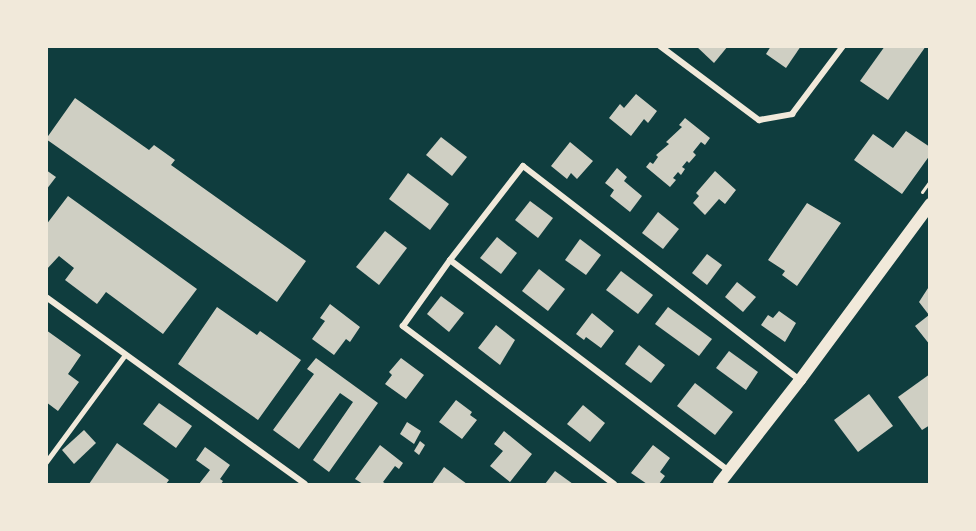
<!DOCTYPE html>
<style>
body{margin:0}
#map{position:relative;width:976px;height:531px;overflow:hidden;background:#0f3d3e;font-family:"Golos Text",sans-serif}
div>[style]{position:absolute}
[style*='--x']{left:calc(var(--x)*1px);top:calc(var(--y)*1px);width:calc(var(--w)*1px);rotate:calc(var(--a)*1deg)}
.building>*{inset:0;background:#cfcfc3}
.path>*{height:3px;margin:-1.5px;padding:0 1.5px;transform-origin:1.5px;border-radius:1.5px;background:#f1e9da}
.service>*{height:4.5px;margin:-2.25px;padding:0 2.25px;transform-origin:2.25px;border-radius:2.25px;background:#f1e9da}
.minor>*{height:6px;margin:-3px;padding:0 3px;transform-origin:3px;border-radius:3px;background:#f1e9da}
.secondary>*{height:12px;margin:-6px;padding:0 6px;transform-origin:6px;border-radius:6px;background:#f1e9da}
span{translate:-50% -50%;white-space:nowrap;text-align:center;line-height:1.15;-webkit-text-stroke:5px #f1e9da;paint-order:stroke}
.frame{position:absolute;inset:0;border:48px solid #f1e9da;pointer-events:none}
</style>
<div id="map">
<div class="building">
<i style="clip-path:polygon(696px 46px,728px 46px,714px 63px)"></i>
<i style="clip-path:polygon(771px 46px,801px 46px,786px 68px,766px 54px)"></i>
<i style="clip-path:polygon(885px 46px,926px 46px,888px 100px,860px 81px)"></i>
<i style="clip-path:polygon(636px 94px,657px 111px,648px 123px,644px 119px,631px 136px,609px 118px,620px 104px,624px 108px)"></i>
<i style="clip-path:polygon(75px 98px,149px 150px,154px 145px,175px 160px,171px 165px,306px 261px,277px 302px,46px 139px)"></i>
<i style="clip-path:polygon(685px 118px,710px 138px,705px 145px,701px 142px,693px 152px,696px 155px,689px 163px,687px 161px,682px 167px,685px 169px,681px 175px,678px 172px,673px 178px,676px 180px,670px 187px,646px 167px,650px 162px,653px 164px,658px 157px,656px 155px,669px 144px,666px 142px,682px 127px,679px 125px)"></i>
<i style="clip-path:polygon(906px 131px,930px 147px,930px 155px,902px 194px,854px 160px,873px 134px,893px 148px)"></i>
<i style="clip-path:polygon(441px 137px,467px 157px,452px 176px,426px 155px)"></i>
<i style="clip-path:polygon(570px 142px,593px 161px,577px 179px,571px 173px,567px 179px,551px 166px)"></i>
<i style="clip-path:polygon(617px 168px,627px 177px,624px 181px,642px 196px,630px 212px,610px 196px,614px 190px,605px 183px)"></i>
<i style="clip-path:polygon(46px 170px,56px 177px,46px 190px)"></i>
<i style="clip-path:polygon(715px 171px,736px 190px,725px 204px,719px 199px,705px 215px,693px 203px,699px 196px,696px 193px)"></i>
<i style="clip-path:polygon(408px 173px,449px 204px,430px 230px,389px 199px)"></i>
<i style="clip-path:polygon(68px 196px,197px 289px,163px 334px,106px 292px,97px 304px,65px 280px,74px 268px,59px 256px,46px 270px,46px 225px)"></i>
<i style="clip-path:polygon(530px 201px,553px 218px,538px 238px,515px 220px)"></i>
<i style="clip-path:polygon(807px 203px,841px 223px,797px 286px,782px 275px,785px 271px,768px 260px)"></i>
<i style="clip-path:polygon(658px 212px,679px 229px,663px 249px,642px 233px)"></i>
<i style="clip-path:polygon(385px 231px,407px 248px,379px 285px,356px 267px)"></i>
<i style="clip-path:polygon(497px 237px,517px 253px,501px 274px,480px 258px)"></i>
<i style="clip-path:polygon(580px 239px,601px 255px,586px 275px,565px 260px)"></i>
<i style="clip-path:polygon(707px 254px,722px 265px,707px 285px,692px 273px)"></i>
<i style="clip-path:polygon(539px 269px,565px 289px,548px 311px,522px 291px)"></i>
<i style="clip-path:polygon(621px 271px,653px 295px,638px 314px,606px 290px)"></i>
<i style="clip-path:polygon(737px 282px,756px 297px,743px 312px,725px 297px)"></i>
<i style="clip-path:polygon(930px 285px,930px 345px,915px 326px,929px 315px,919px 302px)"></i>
<i style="clip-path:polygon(441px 296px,464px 313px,449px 332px,427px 314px)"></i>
<i style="clip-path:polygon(330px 304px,360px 327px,350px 342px,346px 339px,334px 355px,312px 339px,325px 321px,320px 318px)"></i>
<i style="clip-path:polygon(217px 307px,257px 335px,260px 331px,301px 360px,258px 420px,178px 364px)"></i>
<i style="clip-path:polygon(668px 307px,712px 339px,699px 356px,655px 324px)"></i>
<i style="clip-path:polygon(779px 311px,796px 323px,785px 342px,761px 325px,768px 315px,773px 318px)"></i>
<i style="clip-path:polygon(592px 313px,614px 331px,601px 348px,586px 337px,584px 340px,576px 334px)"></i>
<i style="clip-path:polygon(496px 325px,515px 340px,500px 365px,478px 348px)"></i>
<i style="clip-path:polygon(46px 330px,81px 355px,68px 374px,79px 382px,58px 411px,46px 402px)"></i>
<i style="clip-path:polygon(639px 345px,665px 365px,651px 383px,625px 364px)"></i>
<i style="clip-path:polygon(729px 351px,758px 372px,746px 390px,716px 368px)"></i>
<i style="clip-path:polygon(316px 358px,378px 403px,329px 472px,313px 460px,353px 402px,340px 393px,299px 449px,273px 430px,314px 374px,307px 369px)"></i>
<i style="clip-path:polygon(401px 358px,424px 375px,406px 399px,385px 384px,392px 375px,389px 372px)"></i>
<i style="clip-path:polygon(930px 374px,930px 425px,922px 430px,898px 397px)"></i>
<i style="clip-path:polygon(695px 383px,733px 412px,715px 435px,677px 406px)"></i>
<i style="clip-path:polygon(869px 394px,893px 426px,858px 452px,834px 420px)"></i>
<i style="clip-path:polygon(456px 400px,472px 412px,470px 415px,477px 420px,462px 439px,439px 422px)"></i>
<i style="clip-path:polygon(159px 403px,192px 426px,176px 448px,143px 424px)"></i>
<i style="clip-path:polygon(583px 405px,605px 423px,590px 442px,567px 424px)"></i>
<i style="clip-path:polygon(407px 422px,421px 431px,414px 444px,400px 434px)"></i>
<i style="clip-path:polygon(84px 430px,96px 443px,74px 464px,62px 450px)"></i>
<i style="clip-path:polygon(504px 431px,532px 454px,510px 482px,490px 466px,503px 451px,494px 444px)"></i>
<i style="clip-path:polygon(420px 441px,425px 445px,419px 455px,414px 451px)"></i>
<i style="clip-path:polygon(117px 443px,169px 480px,166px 484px,89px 484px)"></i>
<i style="clip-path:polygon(380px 445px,403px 463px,399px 469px,395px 466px,383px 482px,386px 484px,363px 484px,355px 479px)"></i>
<i style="clip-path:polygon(653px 445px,670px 458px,660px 472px,665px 476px,659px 484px,647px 484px,631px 473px)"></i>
<i style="clip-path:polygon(205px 447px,230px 465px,220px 479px,223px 481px,221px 484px,199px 484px,210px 470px,196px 460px)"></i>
<i style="clip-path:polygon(444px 467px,467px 484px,432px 484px)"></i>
<i style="clip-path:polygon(555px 471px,573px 484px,545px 484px)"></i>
</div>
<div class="path">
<i style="--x:922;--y:192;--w:14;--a:-54"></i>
</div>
<div class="service">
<i style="--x:46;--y:462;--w:133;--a:-53.6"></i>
</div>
<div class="minor">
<i style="--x:660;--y:46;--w:124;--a:36.8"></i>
<i style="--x:759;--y:120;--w:34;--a:-10"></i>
<i style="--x:792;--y:114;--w:85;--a:-53.1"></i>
<i style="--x:450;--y:260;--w:350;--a:37.1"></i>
<i style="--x:46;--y:297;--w:319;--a:35.8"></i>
<i style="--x:614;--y:484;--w:264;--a:-143.2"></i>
<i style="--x:403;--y:326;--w:81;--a:-54.5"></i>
<i style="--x:450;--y:260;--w:119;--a:-52.2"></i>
<i style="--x:523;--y:166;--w:350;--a:37.7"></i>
</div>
<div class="secondary">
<i style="--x:719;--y:484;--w:132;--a:-52.1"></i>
<i style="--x:800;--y:380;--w:219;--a:-53.5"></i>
</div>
<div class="frame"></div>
</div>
